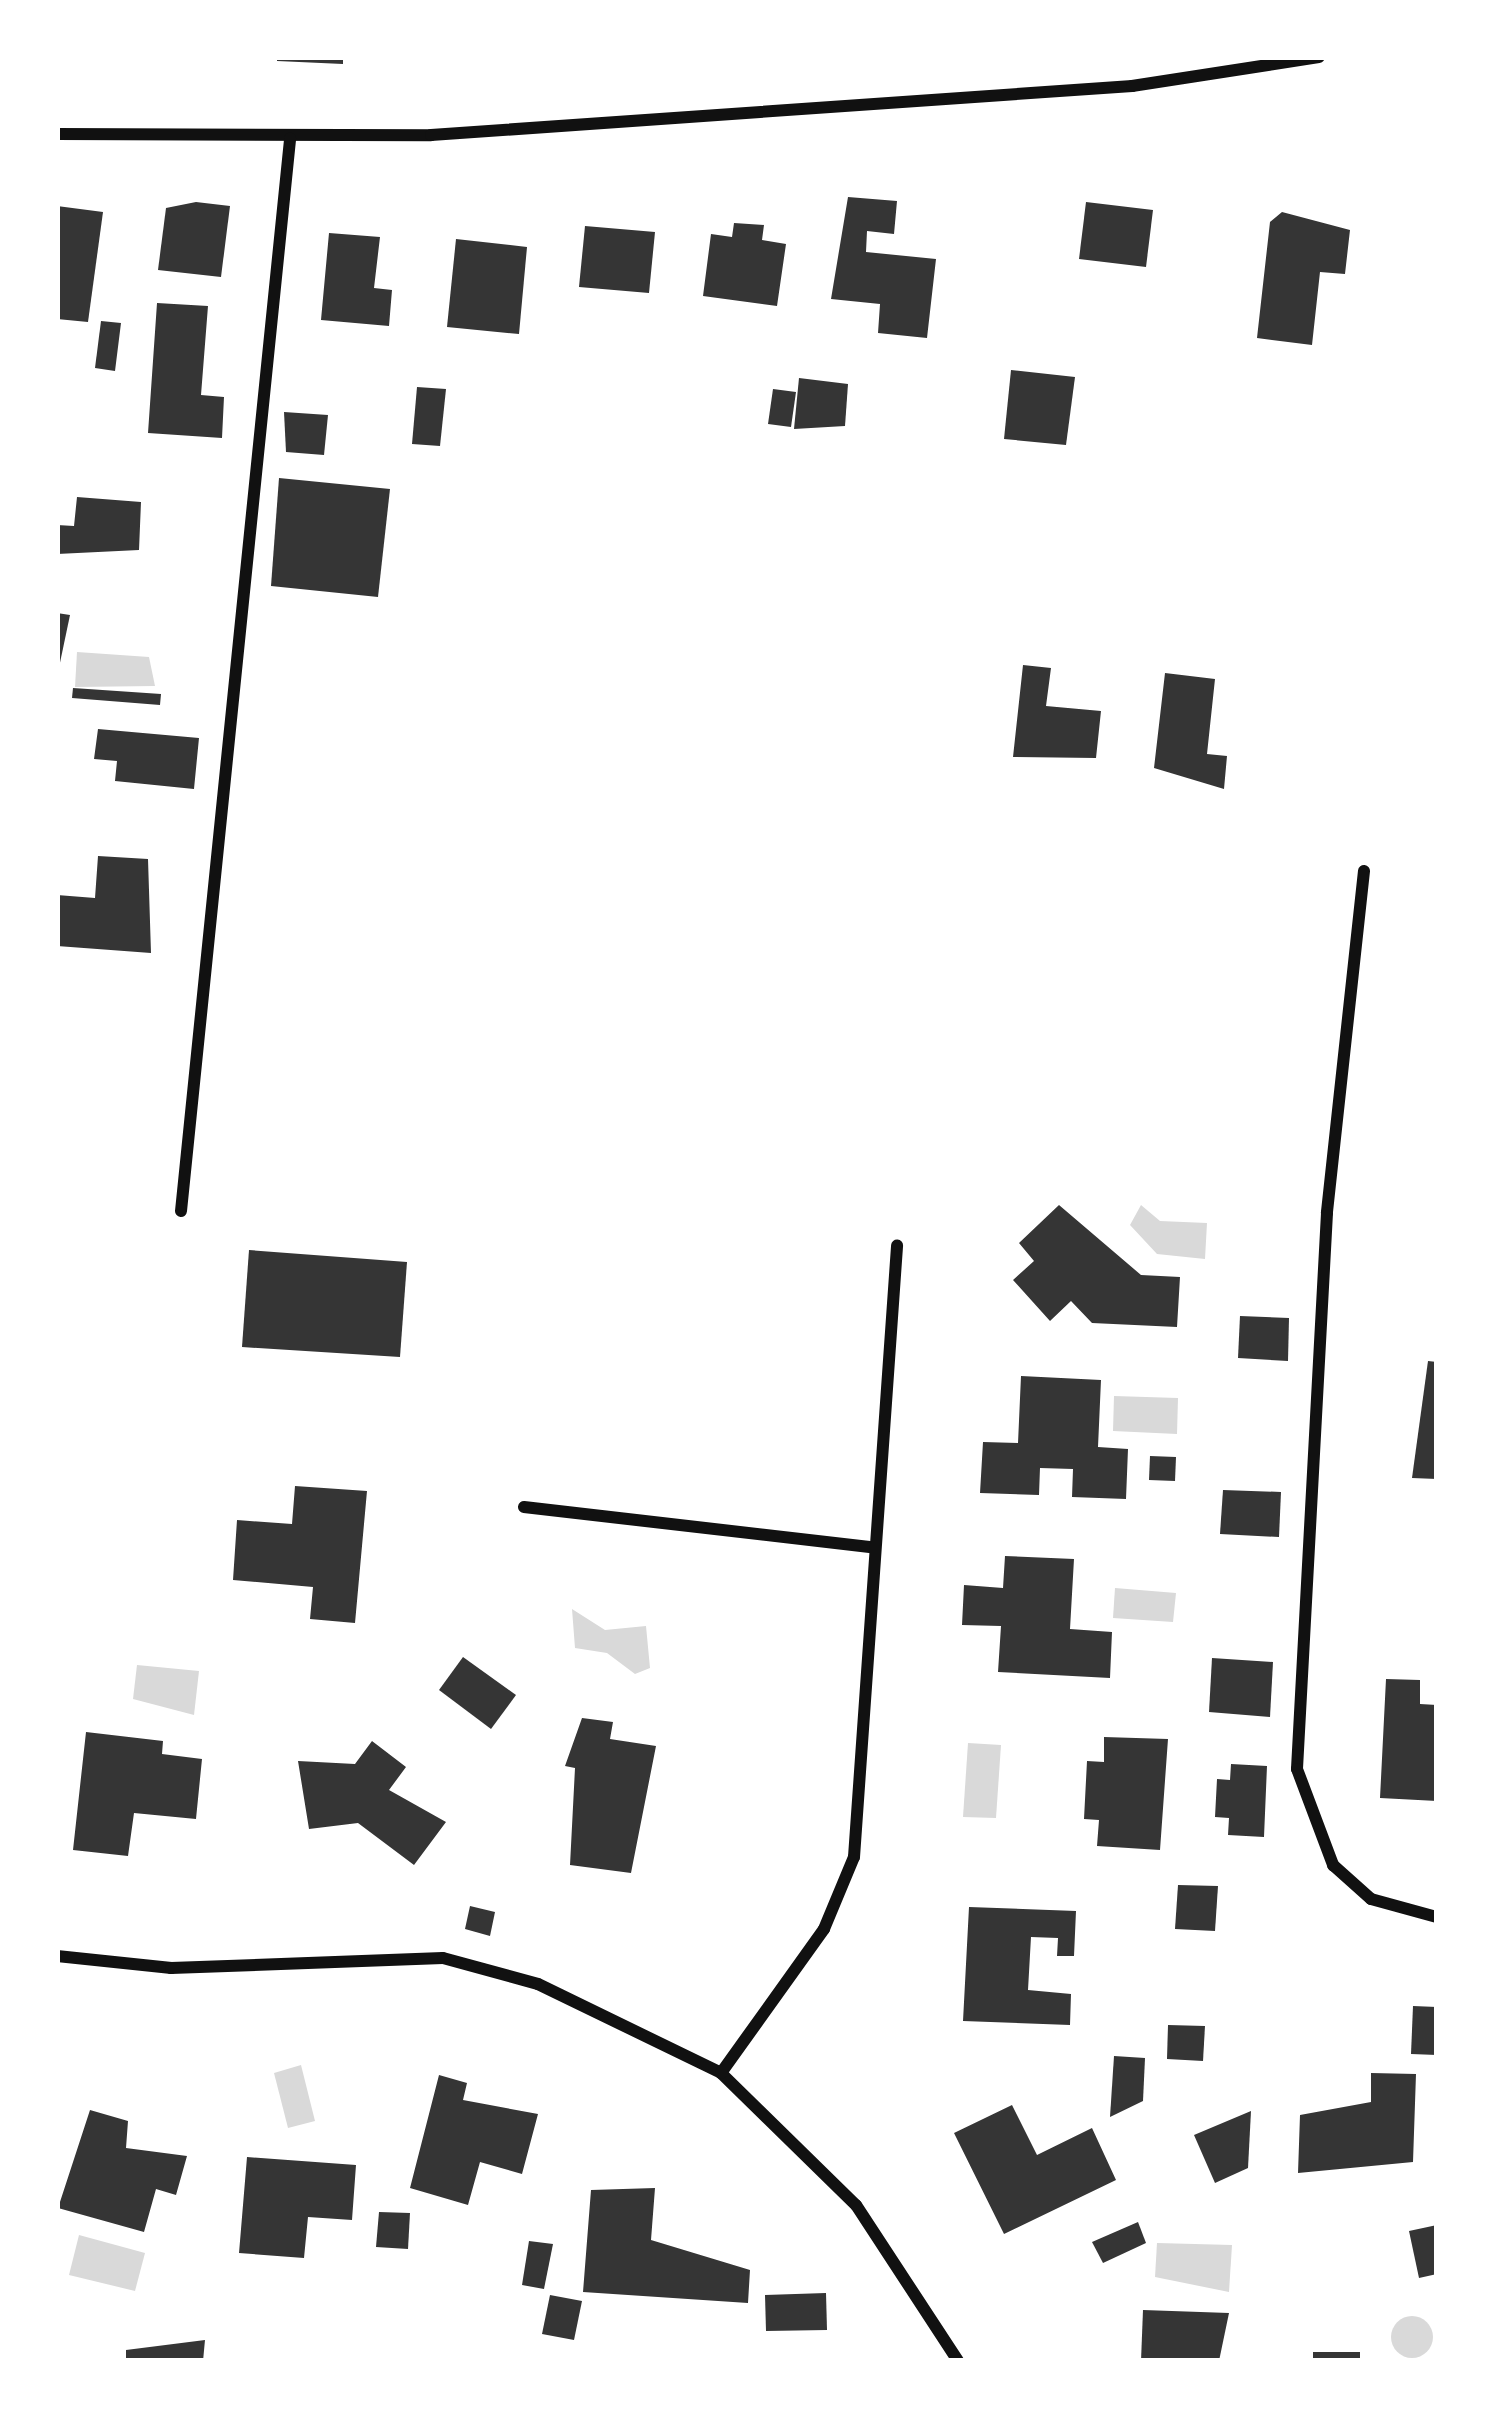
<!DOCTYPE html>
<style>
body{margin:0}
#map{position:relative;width:1494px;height:2418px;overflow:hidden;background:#fff;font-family:"IBM Plex Serif",serif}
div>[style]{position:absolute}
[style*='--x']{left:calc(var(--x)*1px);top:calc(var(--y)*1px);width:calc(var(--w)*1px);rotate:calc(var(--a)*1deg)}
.water>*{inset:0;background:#d9d9d9}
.round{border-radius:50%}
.building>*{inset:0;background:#353535}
.minor>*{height:12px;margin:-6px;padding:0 6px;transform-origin:6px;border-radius:6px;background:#111}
span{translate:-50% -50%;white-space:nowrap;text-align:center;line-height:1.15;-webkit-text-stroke:9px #fff;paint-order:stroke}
.frame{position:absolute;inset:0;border:60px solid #fff;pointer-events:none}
</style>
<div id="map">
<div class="water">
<i style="clip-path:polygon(77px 652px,149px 657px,155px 686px,75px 687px)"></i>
<i style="clip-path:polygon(1141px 1205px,1160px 1221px,1207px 1223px,1205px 1259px,1157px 1254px,1130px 1225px)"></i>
<i style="clip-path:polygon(1114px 1396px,1178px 1398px,1177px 1434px,1113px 1431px)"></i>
<i style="clip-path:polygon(1115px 1588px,1176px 1593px,1173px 1622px,1113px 1618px)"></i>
<i style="clip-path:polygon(572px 1609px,605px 1630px,646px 1626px,650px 1668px,635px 1674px,607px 1653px,575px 1648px)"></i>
<i style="clip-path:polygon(137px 1665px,199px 1671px,194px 1715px,133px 1699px)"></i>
<i style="clip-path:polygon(968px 1743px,1001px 1745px,996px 1818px,963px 1817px)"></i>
<i style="clip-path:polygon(301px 2065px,315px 2121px,288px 2128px,274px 2073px)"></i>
<i style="clip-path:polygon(79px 2235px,145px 2253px,135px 2291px,69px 2275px)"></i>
<i style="clip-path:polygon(1157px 2243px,1232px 2245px,1229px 2292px,1155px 2277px)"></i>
<i class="round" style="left:1391px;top:2316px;width:42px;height:42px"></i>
</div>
<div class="building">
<i style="clip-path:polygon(277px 57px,343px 57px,343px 64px,277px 61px)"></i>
<i style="clip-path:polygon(848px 197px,897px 201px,894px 234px,867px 231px,866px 252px,936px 259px,927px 338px,878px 333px,880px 304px,831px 299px)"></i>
<i style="clip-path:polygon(196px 202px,230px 206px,221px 277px,158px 270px,166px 208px)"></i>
<i style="clip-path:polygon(1086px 202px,1153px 210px,1146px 267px,1079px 259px)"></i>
<i style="clip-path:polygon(57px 206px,103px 212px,88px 322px,57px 319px)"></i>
<i style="clip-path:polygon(1282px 212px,1350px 230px,1345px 274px,1320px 272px,1312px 345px,1257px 338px,1270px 222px)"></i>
<i style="clip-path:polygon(734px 223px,764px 225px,762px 240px,786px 244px,777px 306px,703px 296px,711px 234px,732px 237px)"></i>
<i style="clip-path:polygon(585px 226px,655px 232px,649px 293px,579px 287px)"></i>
<i style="clip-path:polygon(329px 233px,380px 237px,374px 288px,392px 290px,389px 326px,321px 320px)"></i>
<i style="clip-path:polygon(456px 239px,527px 247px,519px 334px,447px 327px)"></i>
<i style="clip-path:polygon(157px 303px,208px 306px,201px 395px,224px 397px,222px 438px,148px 433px)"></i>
<i style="clip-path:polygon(101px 321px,121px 323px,115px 371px,95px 368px)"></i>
<i style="clip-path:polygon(1011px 370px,1075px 377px,1066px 445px,1004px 439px)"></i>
<i style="clip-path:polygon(799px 378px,848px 384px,845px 426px,794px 429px)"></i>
<i style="clip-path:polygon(417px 387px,446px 389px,440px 446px,412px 444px)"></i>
<i style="clip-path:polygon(773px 389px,796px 392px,791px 427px,768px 424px)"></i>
<i style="clip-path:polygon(284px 412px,328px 415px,324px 455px,286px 452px)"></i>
<i style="clip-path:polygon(279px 478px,390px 489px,378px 597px,271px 586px)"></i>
<i style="clip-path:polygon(77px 497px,141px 502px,139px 550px,57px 554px,57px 525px,74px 526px)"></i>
<i style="clip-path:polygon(57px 613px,70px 615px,57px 677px)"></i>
<i style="clip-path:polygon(1023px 665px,1051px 668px,1046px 706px,1101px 711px,1096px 758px,1013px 757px)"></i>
<i style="clip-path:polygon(1165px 673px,1215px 679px,1207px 754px,1227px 756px,1224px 789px,1154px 768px)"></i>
<i style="clip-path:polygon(73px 688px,161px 694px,160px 705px,72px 698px)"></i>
<i style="clip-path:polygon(98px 729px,199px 738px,194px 789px,115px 781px,117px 761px,94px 759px)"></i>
<i style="clip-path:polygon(98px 856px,148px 859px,151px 953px,57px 946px,57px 895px,95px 898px)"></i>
<i style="clip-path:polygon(1059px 1205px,1141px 1275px,1180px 1277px,1177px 1327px,1092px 1323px,1071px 1301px,1050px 1321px,1013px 1280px,1034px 1261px,1019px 1243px)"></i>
<i style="clip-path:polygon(249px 1250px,407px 1262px,400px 1357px,242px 1347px)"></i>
<i style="clip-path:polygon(1240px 1316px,1289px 1318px,1288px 1361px,1238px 1358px)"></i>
<i style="clip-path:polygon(1428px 1361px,1437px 1362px,1437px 1479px,1412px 1478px)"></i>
<i style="clip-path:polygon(1021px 1376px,1101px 1380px,1098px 1447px,1128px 1449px,1126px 1499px,1072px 1497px,1073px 1469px,1040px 1468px,1039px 1495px,980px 1493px,983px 1442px,1018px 1443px)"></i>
<i style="clip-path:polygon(1150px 1456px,1176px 1457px,1175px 1481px,1149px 1480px)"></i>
<i style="clip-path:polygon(295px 1486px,367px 1491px,355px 1623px,310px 1619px,313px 1587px,233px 1580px,237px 1520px,292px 1524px)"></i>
<i style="clip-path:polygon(1223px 1490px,1281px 1492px,1279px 1537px,1220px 1534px)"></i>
<i style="clip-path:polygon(1005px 1556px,1074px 1559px,1070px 1629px,1112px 1632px,1110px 1678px,998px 1672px,1001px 1626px,962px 1625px,964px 1585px,1003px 1588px)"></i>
<i style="clip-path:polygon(463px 1657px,516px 1695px,491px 1729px,439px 1690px)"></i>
<i style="clip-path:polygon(1212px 1658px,1273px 1662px,1270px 1717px,1209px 1712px)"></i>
<i style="clip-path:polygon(1386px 1679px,1420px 1680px,1420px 1704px,1437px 1705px,1437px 1801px,1380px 1798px)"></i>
<i style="clip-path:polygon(582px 1718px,613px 1722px,610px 1739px,656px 1746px,631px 1873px,570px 1865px,575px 1768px,565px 1766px)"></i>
<i style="clip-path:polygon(86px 1732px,163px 1741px,162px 1754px,202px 1759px,196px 1819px,134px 1813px,128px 1856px,73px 1850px)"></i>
<i style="clip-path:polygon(1104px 1737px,1168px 1739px,1160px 1850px,1097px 1846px,1099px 1820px,1084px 1819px,1087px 1761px,1104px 1762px)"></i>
<i style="clip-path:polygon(372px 1741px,406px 1767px,389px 1790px,446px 1822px,414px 1865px,358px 1823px,309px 1829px,298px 1761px,355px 1764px)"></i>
<i style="clip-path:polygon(1231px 1764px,1267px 1766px,1264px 1837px,1228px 1835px,1229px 1818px,1215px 1817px,1217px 1779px,1230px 1780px)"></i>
<i style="clip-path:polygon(1178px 1885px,1218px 1886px,1215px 1931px,1175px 1929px)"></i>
<i style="clip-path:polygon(470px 1906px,495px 1912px,490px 1936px,465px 1929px)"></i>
<i style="clip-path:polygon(969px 1907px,1076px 1911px,1074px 1956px,1057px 1956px,1058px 1938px,1031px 1937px,1028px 1990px,1071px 1994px,1070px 2025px,963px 2021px)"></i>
<i style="clip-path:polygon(1413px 2006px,1437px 2007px,1437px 2055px,1411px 2054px)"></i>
<i style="clip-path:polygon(1168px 2025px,1205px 2026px,1203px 2061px,1167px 2059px)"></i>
<i style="clip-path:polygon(1114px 2056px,1145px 2058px,1143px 2101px,1110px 2117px)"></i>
<i style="clip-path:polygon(1371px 2073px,1416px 2074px,1413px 2162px,1298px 2173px,1300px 2115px,1371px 2102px)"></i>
<i style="clip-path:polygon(439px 2075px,467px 2083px,463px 2100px,538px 2114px,522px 2174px,480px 2162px,468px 2205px,410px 2188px)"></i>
<i style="clip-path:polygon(1012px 2105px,1037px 2155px,1092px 2128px,1116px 2180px,1004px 2234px,954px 2133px)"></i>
<i style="clip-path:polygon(90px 2110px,128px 2121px,126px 2148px,187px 2156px,176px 2195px,156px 2189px,144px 2232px,58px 2208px)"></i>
<i style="clip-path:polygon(1251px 2111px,1248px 2168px,1215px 2183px,1194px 2135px)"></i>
<i style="clip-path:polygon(247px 2157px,356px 2165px,352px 2220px,308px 2217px,304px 2258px,239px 2253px)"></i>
<i style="clip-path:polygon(655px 2188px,651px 2240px,750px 2270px,748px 2303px,583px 2292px,591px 2190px)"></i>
<i style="clip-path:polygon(379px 2212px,410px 2213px,408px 2249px,376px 2247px)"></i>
<i style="clip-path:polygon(1138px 2222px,1146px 2243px,1103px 2263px,1092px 2242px)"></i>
<i style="clip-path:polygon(1437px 2225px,1437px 2274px,1419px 2278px,1409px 2231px)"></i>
<i style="clip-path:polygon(529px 2241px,553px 2244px,544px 2289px,522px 2285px)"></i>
<i style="clip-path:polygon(826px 2293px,827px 2330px,766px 2331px,765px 2295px)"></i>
<i style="clip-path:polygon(550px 2295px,582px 2301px,574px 2340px,542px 2334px)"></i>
<i style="clip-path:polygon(1143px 2310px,1229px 2313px,1219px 2361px,1141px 2361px)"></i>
<i style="clip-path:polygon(205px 2340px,203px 2361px,126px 2361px,126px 2350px)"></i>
<i style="clip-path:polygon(1313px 2352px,1360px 2352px,1360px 2361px,1313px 2361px)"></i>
</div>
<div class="minor">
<i style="--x:57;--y:134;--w:374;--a:0.2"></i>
<i style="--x:431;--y:135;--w:703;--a:-4"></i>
<i style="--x:1132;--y:86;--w:189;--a:-8.8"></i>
<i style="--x:1364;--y:871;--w:344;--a:96.2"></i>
<i style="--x:1327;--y:1213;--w:557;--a:93.09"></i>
<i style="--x:1297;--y:1769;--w:103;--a:69.4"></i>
<i style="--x:1333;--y:1865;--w:51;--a:41.8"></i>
<i style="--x:1371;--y:1899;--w:68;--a:15.3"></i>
<i style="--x:181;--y:1211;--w:1078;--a:-84.19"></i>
<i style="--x:524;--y:1507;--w:350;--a:6.6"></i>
<i style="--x:57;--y:1956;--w:115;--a:6"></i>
<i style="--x:171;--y:1968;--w:272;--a:-2.1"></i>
<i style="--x:443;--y:1958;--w:98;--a:15.3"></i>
<i style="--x:538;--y:1984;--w:203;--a:25.9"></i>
<i style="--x:721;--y:2073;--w:189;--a:44.4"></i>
<i style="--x:856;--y:2205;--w:186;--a:56.8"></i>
<i style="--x:721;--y:2073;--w:177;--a:-54.4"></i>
<i style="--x:824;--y:1929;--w:78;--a:-67.4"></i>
<i style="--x:854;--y:1857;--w:613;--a:-85.97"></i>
</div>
<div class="frame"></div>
</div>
